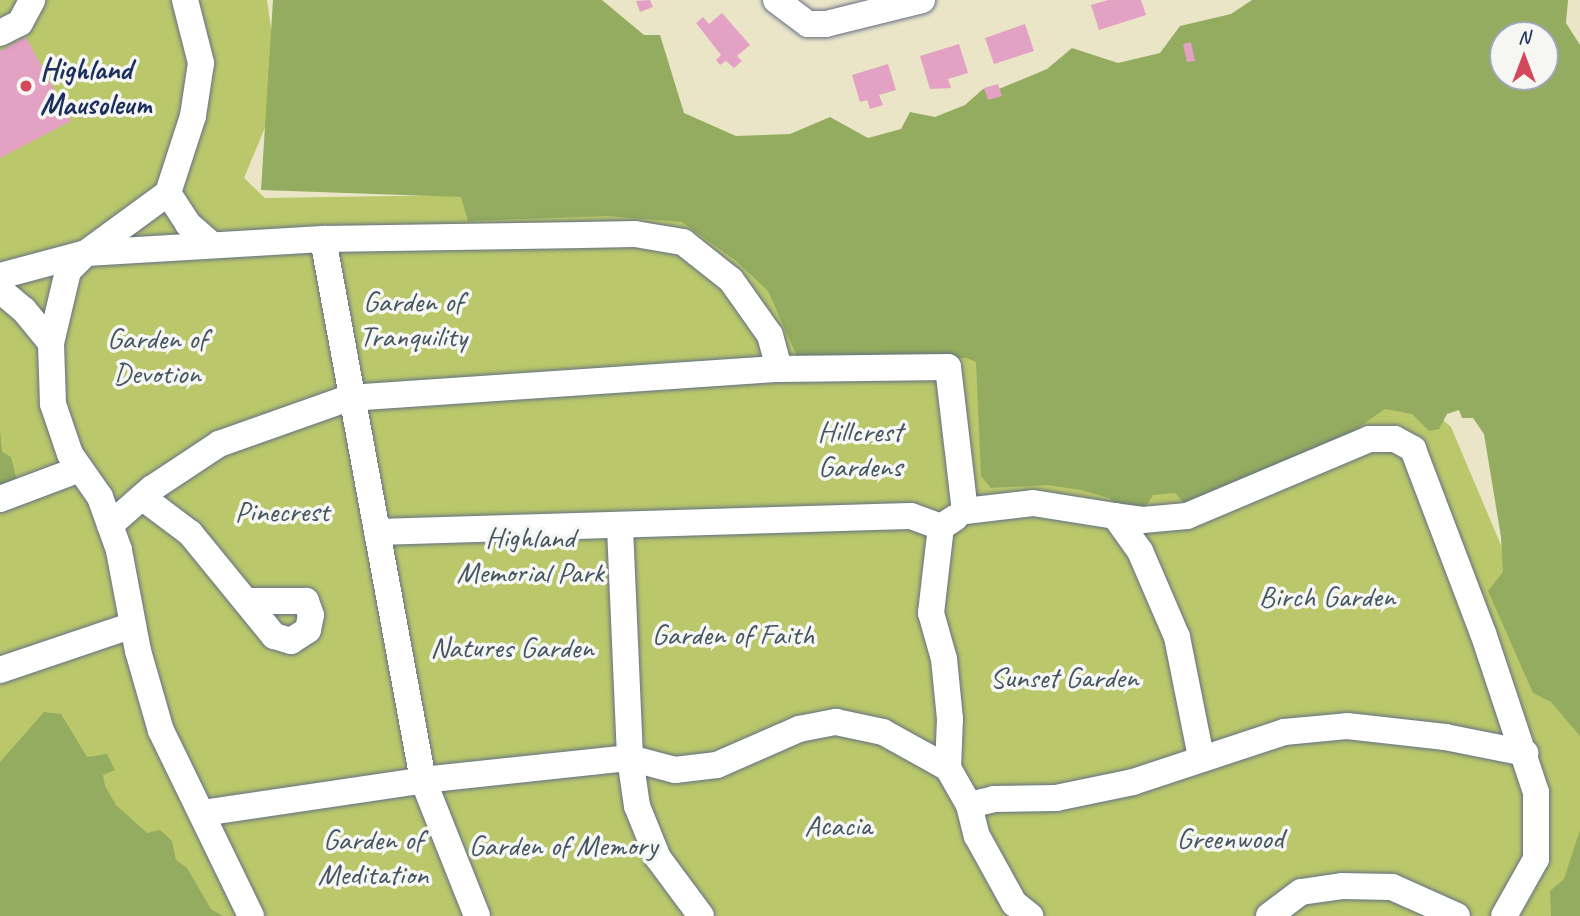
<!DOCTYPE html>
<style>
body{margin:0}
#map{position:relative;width:1580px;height:916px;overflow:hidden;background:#ebe5c8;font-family:Caveat,sans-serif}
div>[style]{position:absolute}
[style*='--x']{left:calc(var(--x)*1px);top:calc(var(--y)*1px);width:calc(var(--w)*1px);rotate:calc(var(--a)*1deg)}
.green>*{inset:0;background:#bac86b}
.forest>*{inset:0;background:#93ac5f}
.building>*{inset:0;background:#e3a1c3}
.roads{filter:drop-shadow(0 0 2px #646f83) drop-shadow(0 0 2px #646f83)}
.minor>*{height:26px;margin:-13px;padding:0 13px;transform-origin:13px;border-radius:13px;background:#fff}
.dots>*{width:19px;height:19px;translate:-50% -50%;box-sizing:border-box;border:4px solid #f6f6f2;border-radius:50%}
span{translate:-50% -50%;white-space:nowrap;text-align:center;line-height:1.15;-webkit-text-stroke:7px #f6f6f2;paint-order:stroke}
.poi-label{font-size:30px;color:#1b2f5e;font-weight:700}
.left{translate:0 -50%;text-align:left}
.park-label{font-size:30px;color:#435561}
.north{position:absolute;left:1489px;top:21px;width:70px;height:70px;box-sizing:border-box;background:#f6f6f2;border:2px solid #9ea6b7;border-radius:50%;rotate:0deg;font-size:19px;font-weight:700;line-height:28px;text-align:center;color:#1b2f5e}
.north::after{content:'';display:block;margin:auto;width:24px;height:32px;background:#d1495b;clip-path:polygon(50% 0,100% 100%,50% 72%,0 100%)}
</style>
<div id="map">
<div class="green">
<i style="clip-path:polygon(0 0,267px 0,280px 92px,244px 178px,265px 198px,648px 192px,1415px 395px,1451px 427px,1580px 732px,1580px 916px,165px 916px,0 771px)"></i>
</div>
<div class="forest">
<i style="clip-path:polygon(evenodd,273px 0,602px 0,644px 35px,660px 35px,684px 113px,736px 136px,790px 134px,830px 117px,868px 138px,901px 129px,910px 112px,935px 117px,965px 105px,983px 89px,999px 89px,1047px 69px,1072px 48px,1118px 63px,1160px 53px,1180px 26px,1231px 14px,1252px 0,1568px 0,1566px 23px,1580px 45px,1580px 736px,1551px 702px,1533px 693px,1488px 591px,1503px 572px,1501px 537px,1484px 434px,1473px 418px,1462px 418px,1459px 410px,1447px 414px,1439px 429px,1429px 431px,1412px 414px,1385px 409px,1346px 436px,1189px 508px,1175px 493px,1153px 495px,1143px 511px,1144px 526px,1109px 498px,1081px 490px,1048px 485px,991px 488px,981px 476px,976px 362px,967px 358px,799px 361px,768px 291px,735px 260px,682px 222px,607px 216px,468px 221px,461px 197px,261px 190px,273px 0,1503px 35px,1545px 35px,1545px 77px,1503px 77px,1503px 35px)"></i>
<i style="clip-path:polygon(0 430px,2px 452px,11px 457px,17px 481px,0 506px)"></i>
<i style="clip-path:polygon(44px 712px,61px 714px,87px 757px,107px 754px,115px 770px,103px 775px,105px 786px,116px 805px,147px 833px,160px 830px,172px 841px,176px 860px,187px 868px,211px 909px,223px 916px,0 916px,0 762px)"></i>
<i style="clip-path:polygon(1580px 830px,1580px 916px,1551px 916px,1550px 891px,1564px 879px)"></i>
</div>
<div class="building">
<i style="clip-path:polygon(650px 0,653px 7px,640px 12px,636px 1px)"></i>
<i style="clip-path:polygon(1108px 0,1141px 0,1146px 15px,1099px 30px,1091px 5px)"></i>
<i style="clip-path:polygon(722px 13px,750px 45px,737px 56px,742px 61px,734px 68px,726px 61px,720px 65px,716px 60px,721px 55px,696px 23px,703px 17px,709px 24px)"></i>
<i style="clip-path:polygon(1025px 24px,1034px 51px,994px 64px,985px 38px)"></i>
<i style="clip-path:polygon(26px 37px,71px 121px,0 158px,0 51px)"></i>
<i style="clip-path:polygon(1191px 42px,1195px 61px,1187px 62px,1183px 44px)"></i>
<i style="clip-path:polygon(959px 44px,968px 73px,948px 79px,951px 88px,930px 89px,920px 56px)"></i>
<i style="clip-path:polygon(888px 64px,896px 90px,879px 95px,883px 105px,870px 109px,867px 100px,860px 102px,852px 75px)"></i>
<i style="clip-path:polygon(998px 84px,1002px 96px,988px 100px,984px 88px)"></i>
</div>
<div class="roads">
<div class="minor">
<i style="--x:185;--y:0;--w:65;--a:75.7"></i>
<i style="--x:201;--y:63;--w:54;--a:98.6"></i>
<i style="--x:193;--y:116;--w:81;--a:108"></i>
<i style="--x:168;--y:193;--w:37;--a:57"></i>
<i style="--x:188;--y:224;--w:32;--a:41"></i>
<i style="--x:776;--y:0;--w:40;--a:37"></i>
<i style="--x:808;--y:24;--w:18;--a:0"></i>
<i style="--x:826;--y:24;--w:99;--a:-14"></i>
<i style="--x:0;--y:33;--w:22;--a:-27"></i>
<i style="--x:20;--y:23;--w:26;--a:-62"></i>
<i style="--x:323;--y:239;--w:550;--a:79.53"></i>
<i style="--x:423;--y:780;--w:146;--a:68.3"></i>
<i style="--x:0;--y:276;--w:89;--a:-15"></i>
<i style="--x:86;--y:253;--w:102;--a:-36.2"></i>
<i style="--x:0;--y:290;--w:31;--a:40"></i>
<i style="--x:24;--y:310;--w:43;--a:50.7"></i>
<i style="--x:142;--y:497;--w:60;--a:36.9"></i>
<i style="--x:190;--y:533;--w:133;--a:50.8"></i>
<i style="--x:274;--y:636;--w:18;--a:16"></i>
<i style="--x:291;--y:641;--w:20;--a:-33"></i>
<i style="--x:308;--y:630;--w:15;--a:-79"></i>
<i style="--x:311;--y:615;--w:15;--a:-110"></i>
<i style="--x:306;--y:601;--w:59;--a:180"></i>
<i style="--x:0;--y:499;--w:85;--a:-20.6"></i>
<i style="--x:1115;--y:516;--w:28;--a:8"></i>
<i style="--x:1143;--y:520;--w:44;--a:-5.2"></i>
<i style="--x:1187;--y:516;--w:198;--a:-22.9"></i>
<i style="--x:1369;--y:439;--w:26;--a:0"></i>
<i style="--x:1395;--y:439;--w:21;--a:29"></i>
<i style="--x:1413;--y:449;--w:197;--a:69.2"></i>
<i style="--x:1483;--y:633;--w:168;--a:71.6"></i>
<i style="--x:1536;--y:792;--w:67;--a:90"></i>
<i style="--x:1536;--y:859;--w:65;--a:119.3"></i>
<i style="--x:110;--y:525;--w:55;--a:-41.3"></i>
<i style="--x:151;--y:489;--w:82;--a:-33.5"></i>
<i style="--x:219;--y:444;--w:138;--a:-19.5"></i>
<i style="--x:349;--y:398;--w:431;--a:-3.9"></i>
<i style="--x:779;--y:369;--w:169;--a:-0.7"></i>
<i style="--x:948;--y:367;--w:145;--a:83.3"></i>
<i style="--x:965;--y:511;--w:68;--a:-6.7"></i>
<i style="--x:1033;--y:503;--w:83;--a:9"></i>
<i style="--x:1115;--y:516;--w:43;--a:54.5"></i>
<i style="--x:1140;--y:551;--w:94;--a:66.7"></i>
<i style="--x:1177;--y:637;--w:122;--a:78.7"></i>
<i style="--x:620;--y:528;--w:230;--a:87.5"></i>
<i style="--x:630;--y:758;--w:49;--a:81.7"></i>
<i style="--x:637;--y:806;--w:56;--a:68"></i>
<i style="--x:658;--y:858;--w:72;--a:53.4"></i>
<i style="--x:377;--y:532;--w:534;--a:-1.72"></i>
<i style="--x:911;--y:516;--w:32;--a:20"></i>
<i style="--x:0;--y:670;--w:140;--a:-18.7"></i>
<i style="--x:948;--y:768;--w:49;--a:-87.7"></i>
<i style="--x:950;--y:719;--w:60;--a:-95.7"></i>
<i style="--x:944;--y:659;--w:48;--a:-105.8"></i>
<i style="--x:931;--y:613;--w:87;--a:-83.4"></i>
<i style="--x:941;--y:527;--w:17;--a:-33"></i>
<i style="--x:969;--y:805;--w:26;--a:-13"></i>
<i style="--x:994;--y:799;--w:62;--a:-0.9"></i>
<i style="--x:1056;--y:798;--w:79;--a:-11.7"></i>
<i style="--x:1133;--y:782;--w:159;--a:-18.3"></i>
<i style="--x:1284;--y:732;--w:63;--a:-5.4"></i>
<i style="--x:1347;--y:726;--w:99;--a:6.4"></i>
<i style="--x:1445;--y:737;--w:82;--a:11.3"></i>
<i style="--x:203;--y:813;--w:232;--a:-8.4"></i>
<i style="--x:432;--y:779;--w:199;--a:-6.1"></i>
<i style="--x:630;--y:758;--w:47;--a:14.9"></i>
<i style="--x:675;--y:770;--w:42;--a:-6.8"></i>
<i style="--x:717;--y:765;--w:90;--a:-23.7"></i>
<i style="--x:799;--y:729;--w:38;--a:-11"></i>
<i style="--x:836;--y:722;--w:48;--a:12"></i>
<i style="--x:883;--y:732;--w:74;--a:29"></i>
<i style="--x:948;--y:768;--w:43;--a:60.4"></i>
<i style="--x:969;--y:805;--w:32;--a:76"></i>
<i style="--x:977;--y:836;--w:77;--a:61.1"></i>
<i style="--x:1014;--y:903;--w:21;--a:39"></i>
<i style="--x:251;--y:916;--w:206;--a:-115.9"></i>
<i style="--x:161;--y:731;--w:83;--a:-106"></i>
<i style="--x:138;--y:651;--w:103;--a:-100.7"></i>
<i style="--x:119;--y:550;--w:56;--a:-109.7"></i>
<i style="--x:100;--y:497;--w:52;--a:-124.9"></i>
<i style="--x:70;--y:454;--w:53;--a:-108.8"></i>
<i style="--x:53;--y:404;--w:61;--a:-91.9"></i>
<i style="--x:51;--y:343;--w:74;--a:-76.7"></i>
<i style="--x:68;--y:271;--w:25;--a:-45"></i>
<i style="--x:86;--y:253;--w:237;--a:-3.4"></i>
<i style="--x:323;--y:239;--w:312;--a:-0.9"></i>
<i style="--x:635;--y:234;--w:49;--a:9.5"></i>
<i style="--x:683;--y:242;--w:61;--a:38.4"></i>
<i style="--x:731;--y:280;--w:67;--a:54.7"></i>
<i style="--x:770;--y:335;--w:35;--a:75"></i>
<i style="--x:1269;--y:916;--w:40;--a:-37"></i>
<i style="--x:1301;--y:892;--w:41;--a:-8.3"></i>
<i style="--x:1342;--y:886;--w:50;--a:1.1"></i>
<i style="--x:1392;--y:887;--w:71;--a:24"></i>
</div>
</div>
<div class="dots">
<i style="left:26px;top:86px;background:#d1495b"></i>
</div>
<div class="poi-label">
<span class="left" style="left:40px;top:86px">Highland<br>Mausoleum</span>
</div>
<div class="park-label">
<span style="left:413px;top:318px">Garden of<br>Tranquility</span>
<span style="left:157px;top:355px">Garden of<br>Devotion</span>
<span style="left:860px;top:448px">Hillcrest<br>Gardens</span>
<span style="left:282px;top:511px">Pinecrest</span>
<span style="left:530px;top:554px">Highland<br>Memorial Park</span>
<span style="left:1327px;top:596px">Birch Garden</span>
<span style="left:733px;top:634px">Garden of Faith</span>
<span style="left:512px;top:647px">Natures Garden</span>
<span style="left:1064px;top:677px">Sunset Garden</span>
<span style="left:838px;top:825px">Acacia</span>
<span style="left:1230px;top:838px">Greenwood</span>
<span style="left:373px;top:856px">Garden of<br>Meditation</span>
<span style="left:563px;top:845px">Garden of Memory</span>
</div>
<div class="north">N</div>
</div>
